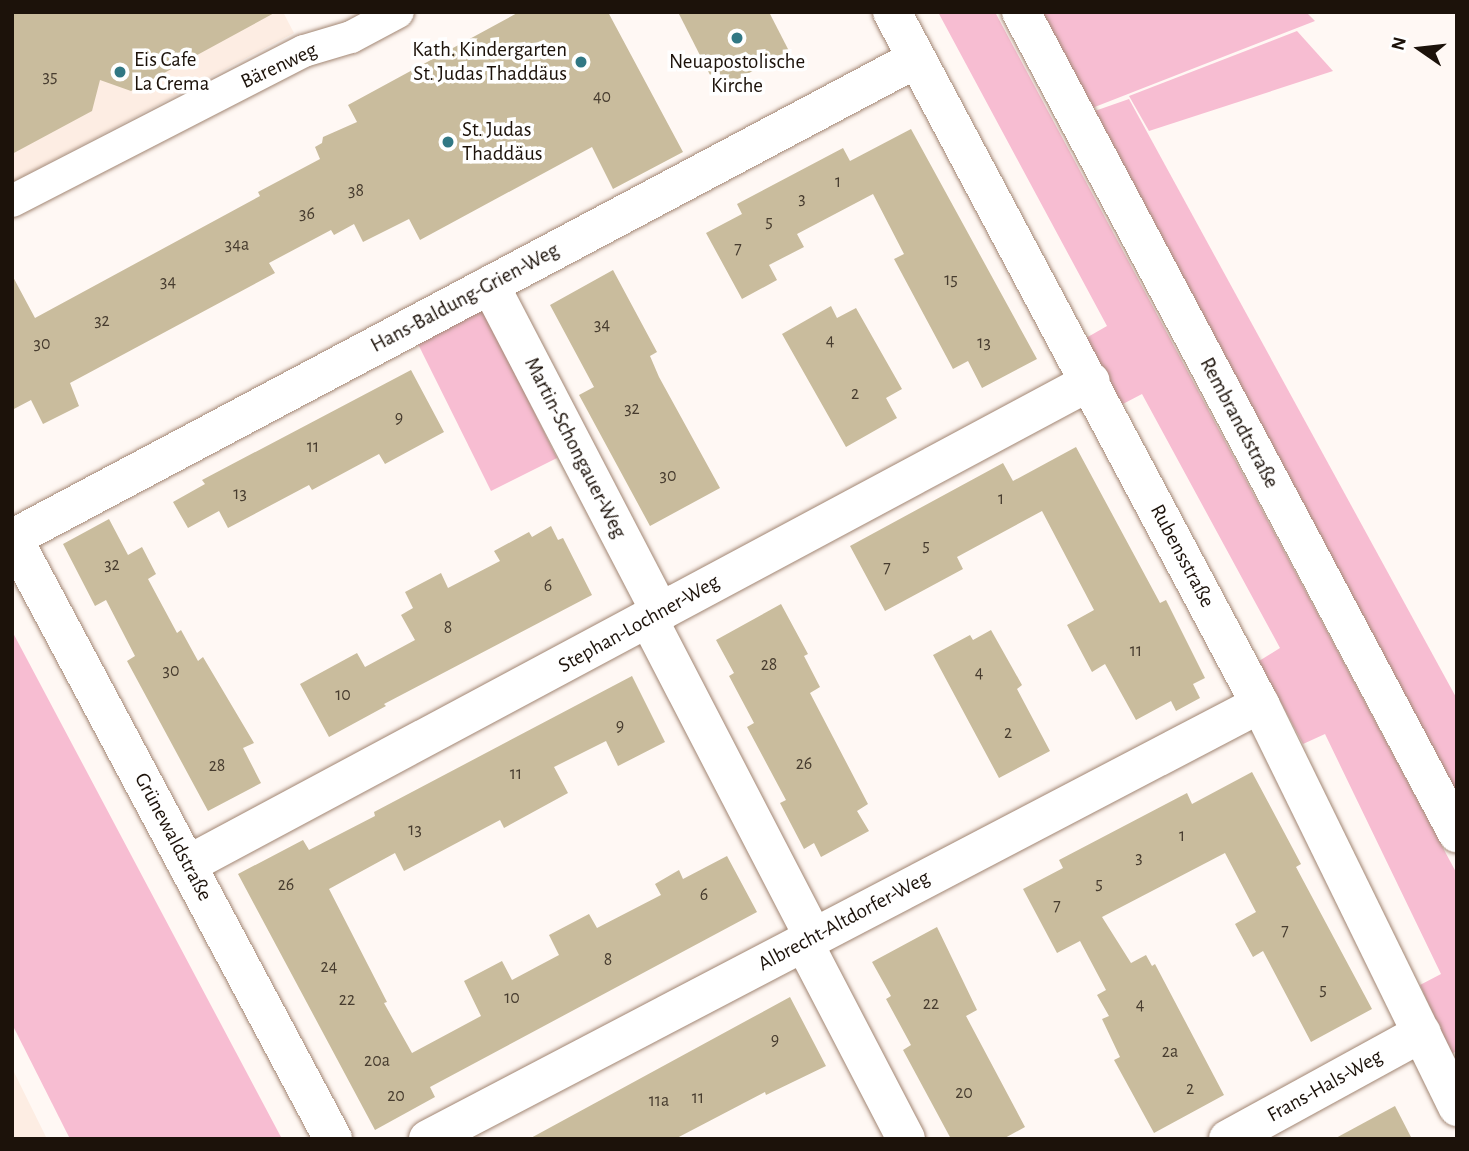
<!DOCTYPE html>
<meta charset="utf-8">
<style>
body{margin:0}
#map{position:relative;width:1469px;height:1151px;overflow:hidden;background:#fff8f4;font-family:"Alegreya Sans",sans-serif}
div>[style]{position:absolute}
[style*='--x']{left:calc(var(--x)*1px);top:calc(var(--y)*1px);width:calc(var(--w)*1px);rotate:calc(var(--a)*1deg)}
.built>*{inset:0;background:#fdede3}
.green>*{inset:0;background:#f7bdd2}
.building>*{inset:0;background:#c9bc9d}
.roads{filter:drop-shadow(0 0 2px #a28673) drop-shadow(0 0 2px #a28673)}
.pedestrian>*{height:32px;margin:-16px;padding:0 16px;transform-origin:16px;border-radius:16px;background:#fff}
.minor>*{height:38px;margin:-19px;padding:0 19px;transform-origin:19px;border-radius:19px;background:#fff}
.tertiary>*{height:38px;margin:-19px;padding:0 19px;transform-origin:19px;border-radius:19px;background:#fff}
.dots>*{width:19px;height:19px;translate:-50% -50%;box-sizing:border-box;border:4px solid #fff;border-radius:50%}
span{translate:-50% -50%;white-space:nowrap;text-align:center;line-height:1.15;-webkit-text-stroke:7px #fff;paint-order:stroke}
.number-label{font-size:18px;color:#473c2f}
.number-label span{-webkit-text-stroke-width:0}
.poi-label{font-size:21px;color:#1c120a}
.right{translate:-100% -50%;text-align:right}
.left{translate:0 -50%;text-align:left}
.street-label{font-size:21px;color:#1c120a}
.frame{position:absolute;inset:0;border:14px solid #1c120a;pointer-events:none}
.north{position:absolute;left:1385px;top:14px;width:70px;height:70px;-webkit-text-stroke:5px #fff;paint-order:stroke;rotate:284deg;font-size:19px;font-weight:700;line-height:28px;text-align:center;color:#1c120a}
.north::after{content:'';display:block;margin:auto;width:24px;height:32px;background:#1c120a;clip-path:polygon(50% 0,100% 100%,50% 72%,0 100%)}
</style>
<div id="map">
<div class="built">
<i style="clip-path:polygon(12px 12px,283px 12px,294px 33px,12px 182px)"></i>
<i style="clip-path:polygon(12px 1068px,47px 1139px,12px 1139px)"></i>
</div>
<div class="green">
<i style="clip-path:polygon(938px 12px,995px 12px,1457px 874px,1457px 1051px,1451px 1054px,1420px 985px,1441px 974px,1325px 734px,1303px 744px,1259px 661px,1280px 648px,1142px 394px,1121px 405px,1086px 338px,1107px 326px)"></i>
<i style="clip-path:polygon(1041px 12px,1306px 12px,1315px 21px,1087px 110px)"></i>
<i style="clip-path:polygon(1297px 31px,1333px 71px,1149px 131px,1129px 96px)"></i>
<i style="clip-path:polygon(1129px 99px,1457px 699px,1457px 793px,1089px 113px)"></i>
<i style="clip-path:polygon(483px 309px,557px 458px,491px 491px,417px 342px)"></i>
<i style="clip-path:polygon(12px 631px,282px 1139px,70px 1139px,12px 1024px)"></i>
</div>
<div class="building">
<i style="clip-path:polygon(12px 12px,276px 12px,131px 91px,100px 80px,92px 111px,12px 154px)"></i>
<i style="clip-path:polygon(519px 12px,608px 12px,683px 152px,613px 189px,592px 147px,420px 240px,409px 219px,363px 242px,354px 224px,334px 235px,331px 230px,269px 263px,275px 273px,70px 383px,79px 406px,43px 424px,31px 400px,12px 410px,12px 275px,35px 318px,260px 196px,258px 192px,320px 159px,315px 147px,322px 143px,323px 137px,357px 122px,348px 105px)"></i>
<i style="clip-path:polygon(678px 12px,769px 12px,789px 51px,731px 83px,710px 75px)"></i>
<i style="clip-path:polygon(911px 129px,1037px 359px,982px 388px,968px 361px,953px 369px,894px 259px,904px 254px,873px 194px,797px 234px,804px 247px,769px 265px,777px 280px,742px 299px,706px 233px,742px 214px,737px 204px,843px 148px,850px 161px)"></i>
<i style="clip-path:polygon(613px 270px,657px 352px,650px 356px,659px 377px,720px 488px,650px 526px,579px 395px,594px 387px,550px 305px)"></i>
<i style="clip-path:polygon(831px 306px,837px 318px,856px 308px,902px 389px,886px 398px,897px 418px,846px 447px,782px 334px)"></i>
<i style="clip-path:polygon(411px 370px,444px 432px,385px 464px,379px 454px,312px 490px,309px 485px,228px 528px,219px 511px,188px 528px,173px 502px,205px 484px,202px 480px)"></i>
<i style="clip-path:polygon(1076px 447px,1160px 603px,1166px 600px,1205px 678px,1193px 684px,1200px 698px,1176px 711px,1171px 701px,1136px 720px,1105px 664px,1092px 672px,1067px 625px,1094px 610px,1042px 511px,957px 557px,963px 569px,885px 611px,850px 546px,1003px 463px,1013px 481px)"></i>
<i style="clip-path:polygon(109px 519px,128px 555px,142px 547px,156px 574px,148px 579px,177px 633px,181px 630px,198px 661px,203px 657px,254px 743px,243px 748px,261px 783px,208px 811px,127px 661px,135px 656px,106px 600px,95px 606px,63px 544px)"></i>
<i style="clip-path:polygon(551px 526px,558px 540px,563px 538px,592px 595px,384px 704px,386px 706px,329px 737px,300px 684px,357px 653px,365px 667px,415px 640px,401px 615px,413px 608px,405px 592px,441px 573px,448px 588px,500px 561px,494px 551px,529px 532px,532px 537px)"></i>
<i style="clip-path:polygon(781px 604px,808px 654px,804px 656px,820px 687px,810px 693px,868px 804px,857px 811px,869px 831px,821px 857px,814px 843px,804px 849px,780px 803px,786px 800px,747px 727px,754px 723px,729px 676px,734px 673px,716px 640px)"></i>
<i style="clip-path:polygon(991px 630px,1022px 685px,1017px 689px,1050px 751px,999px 778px,933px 655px,970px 635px,973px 640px)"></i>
<i style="clip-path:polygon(632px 676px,665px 742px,618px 766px,606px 741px,554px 767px,568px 793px,504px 828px,500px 820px,404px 871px,395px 853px,329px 889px,387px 1002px,384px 1003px,412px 1053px,481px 1016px,464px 981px,502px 961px,512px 980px,559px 955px,549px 935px,589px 914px,597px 928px,661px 895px,655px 884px,679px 870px,683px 879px,727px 856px,757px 912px,430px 1087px,435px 1097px,375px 1130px,238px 874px,303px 840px,309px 850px,375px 816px,374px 812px)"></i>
<i style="clip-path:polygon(1252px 772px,1301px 864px,1296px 867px,1372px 1009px,1311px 1042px,1263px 951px,1253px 957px,1235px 924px,1256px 912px,1225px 853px,1102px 917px,1131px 963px,1146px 955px,1152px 966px,1155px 964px,1224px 1095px,1154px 1133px,1114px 1060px,1120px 1057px,1102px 1019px,1109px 1016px,1097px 995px,1106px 990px,1080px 941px,1057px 953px,1023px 889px,1063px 868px,1059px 860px,1187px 793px,1192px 804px)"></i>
<i style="clip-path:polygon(937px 927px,977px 1010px,966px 1016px,1025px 1127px,1003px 1139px,951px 1139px,903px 1050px,911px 1045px,886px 999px,891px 996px,872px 962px)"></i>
<i style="clip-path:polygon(790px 997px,826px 1066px,766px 1095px,765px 1092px,675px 1139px,529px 1139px)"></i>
<i style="clip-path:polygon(1395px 1106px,1412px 1139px,1334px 1139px)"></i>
</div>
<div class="roads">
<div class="pedestrian">
<i style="--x:12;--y:201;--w:328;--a:-27.2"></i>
<i style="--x:304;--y:51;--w:49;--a:-16.6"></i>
<i style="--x:351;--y:37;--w:53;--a:-28"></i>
</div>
<div class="minor">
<i style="--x:892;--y:12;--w:784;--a:62"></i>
<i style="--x:1260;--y:704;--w:449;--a:63.9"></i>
<i style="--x:490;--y:285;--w:369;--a:62.5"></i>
<i style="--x:12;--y:536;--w:683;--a:61.97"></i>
<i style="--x:13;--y:538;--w:1022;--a:-27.94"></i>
<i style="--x:648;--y:618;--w:358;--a:62.6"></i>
<i style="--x:187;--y:865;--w:1025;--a:-28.16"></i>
<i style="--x:803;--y:941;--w:223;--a:62.5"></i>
<i style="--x:428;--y:1139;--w:939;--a:-27.6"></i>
<i style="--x:1228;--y:1139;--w:221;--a:-28.7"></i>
</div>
<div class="tertiary">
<i style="--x:1021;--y:12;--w:930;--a:62.03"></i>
</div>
</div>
<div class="dots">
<i style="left:737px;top:38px;background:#317884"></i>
<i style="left:581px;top:62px;background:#317884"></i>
<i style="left:120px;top:72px;background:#317884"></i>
<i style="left:448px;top:142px;background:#317884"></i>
</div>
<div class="number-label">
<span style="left:50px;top:77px">35</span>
<span style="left:602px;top:97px">40</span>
<span style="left:838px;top:182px">1</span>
<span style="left:356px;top:191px">38</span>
<span style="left:802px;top:199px">3</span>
<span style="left:307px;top:214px">36</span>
<span style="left:769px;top:222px">5</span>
<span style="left:237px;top:245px">34a</span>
<span style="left:738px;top:249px">7</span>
<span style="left:951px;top:280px">15</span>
<span style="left:168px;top:282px">34</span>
<span style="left:102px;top:321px">32</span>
<span style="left:602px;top:325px">34</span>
<span style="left:830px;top:341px">4</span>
<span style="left:984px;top:343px">13</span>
<span style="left:42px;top:344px">30</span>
<span style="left:855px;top:394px">2</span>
<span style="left:632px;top:409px">32</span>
<span style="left:399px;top:418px">9</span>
<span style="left:313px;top:447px">11</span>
<span style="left:668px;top:476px">30</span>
<span style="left:240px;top:494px">13</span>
<span style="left:1001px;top:499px">1</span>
<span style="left:926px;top:546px">5</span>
<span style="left:112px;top:565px">32</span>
<span style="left:887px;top:568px">7</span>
<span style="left:548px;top:586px">6</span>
<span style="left:448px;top:628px">8</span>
<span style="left:1136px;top:651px">11</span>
<span style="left:769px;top:665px">28</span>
<span style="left:171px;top:671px">30</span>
<span style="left:979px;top:673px">4</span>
<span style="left:343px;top:695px">10</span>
<span style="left:620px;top:726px">9</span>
<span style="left:1008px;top:733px">2</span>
<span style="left:804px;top:764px">26</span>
<span style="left:217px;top:766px">28</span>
<span style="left:516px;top:774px">11</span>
<span style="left:415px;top:830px">13</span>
<span style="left:1182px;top:836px">1</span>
<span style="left:1139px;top:858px">3</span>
<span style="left:1099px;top:884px">5</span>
<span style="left:286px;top:885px">26</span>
<span style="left:704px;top:895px">6</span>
<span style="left:1057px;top:906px">7</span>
<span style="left:1285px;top:931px">7</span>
<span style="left:608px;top:960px">8</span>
<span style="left:329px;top:967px">24</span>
<span style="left:1323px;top:990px">5</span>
<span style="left:512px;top:998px">10</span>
<span style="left:347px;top:1000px">22</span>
<span style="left:931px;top:1004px">22</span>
<span style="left:1140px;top:1005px">4</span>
<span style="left:775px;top:1040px">9</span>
<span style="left:1170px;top:1052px">2a</span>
<span style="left:377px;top:1061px">20a</span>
<span style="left:1190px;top:1089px">2</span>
<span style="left:964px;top:1093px">20</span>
<span style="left:396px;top:1096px">20</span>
<span style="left:698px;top:1098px">11</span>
<span style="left:659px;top:1101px">11a</span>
</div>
<div class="poi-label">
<span class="right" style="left:567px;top:62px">Kath. Kindergarten<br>St. Judas Thaddäus</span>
<span class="left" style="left:134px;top:72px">Eis Cafe<br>La Crema</span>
<span style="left:737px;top:74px">Neuapostolische<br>Kirche</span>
<span class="left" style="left:462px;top:142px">St. Judas<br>Thaddäus</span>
</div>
<div class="street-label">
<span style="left:279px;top:66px;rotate:-25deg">Bärenweg</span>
<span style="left:465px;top:298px;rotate:-28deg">Hans-Baldung-Grien-Weg</span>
<span style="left:1239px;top:423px;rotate:62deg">Rembrandtstraße</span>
<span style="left:575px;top:448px;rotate:63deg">Martin-Schongauer-Weg</span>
<span style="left:1182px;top:556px;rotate:62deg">Rubensstraße</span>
<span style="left:639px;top:624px;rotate:-29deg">Stephan-Lochner-Weg</span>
<span style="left:173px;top:837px;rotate:62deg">Grünewaldstraße</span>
<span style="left:844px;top:921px;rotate:-28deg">Albrecht-Altdorfer-Weg</span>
<span style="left:1325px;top:1086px;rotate:-29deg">Frans-Hals-Weg</span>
</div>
<div class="frame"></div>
<div class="north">N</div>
</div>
